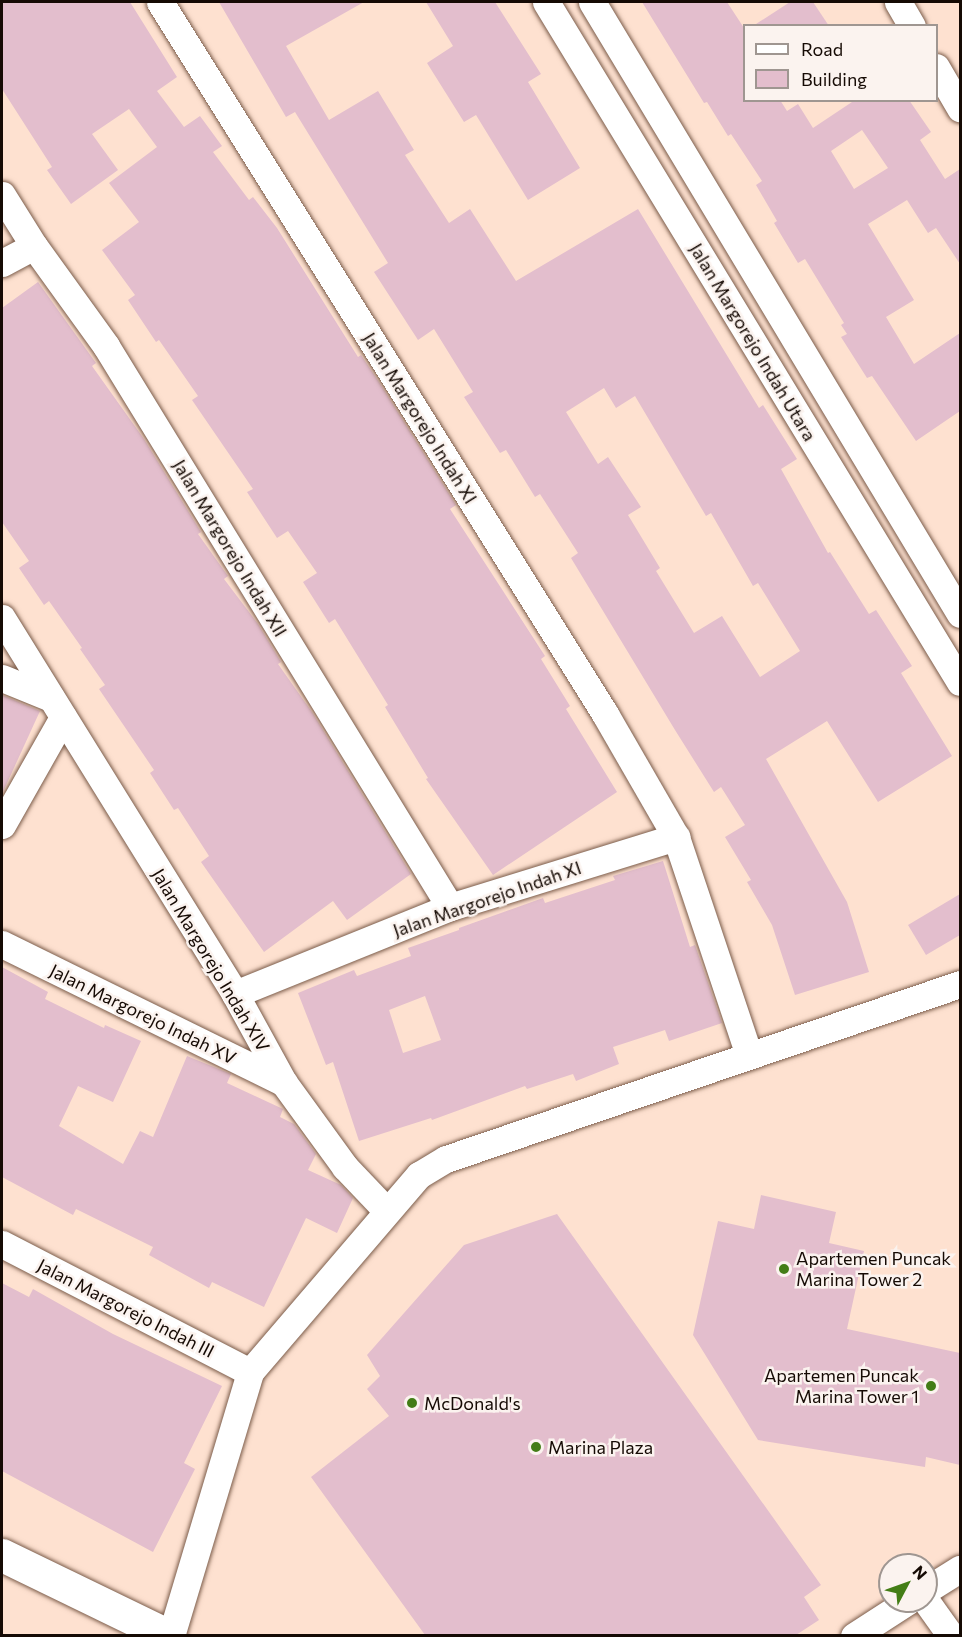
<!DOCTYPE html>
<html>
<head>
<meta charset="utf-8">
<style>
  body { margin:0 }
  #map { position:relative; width:962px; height:1637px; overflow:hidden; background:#fee1d0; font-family:Commissioner,sans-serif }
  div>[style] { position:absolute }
  .building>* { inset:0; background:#e3becd }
  .roads { filter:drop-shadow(0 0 2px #7b5c4a) drop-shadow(0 0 2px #7b5c4a) }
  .minor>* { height:27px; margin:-13.5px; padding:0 13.5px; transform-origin:13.5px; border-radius:13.5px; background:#fff }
  .primary>* { height:33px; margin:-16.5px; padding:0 16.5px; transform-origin:16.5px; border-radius:16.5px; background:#fff }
  .dots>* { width:16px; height:16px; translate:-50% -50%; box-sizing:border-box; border:3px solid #fbf3ef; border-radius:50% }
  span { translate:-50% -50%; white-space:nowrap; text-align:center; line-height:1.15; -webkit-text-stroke:5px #fbf3ef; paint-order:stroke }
  .street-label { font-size:18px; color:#150a04 }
  .poi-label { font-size:18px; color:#150a04 }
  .left { translate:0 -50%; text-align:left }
  .right { translate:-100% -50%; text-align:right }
  .frame { position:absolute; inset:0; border:3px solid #150a04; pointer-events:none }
  .legend { position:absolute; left:743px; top:24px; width:195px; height:78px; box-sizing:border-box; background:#fbf3ef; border:2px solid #9f9691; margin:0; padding:8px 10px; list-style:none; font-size:18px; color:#150a04 }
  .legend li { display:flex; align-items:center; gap:12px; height:30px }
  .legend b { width:30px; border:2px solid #9f9691 }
  .north { position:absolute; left:878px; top:1553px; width:60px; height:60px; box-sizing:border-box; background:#fbf3ef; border:2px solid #9f9691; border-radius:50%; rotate:49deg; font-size:16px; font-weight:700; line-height:24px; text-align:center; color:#150a04 }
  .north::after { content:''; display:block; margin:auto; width:21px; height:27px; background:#437d16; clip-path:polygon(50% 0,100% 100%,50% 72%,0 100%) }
</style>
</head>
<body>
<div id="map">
  <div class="building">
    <div style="clip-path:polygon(2px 2px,130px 2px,177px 77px,157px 91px,184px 127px,200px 116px,222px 146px,213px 152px,249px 200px,253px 197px,277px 228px,358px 357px,361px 355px,379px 382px,456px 505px,450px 509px,545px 656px,541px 659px,570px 706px,566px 709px,617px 792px,493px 875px,426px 779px,428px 778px,385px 707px,388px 705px,335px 619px,329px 623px,303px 582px,317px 573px,288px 531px,277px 538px,247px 492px,253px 489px,192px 400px,198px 396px,159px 340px,156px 342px,128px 300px,135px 295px,102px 250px,139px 222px,109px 183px,157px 147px,129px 109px,92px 134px,118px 170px,71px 204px,47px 170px,52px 167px,2px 89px)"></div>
    <div style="clip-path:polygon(evenodd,219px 2px,364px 2px,286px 46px,329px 120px,378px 91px,414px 150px,405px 155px,449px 223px,470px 209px,516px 281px,638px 209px,759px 408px,763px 405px,797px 459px,781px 469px,828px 553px,830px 552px,869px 614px,876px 610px,912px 666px,901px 673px,952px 756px,878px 802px,827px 721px,766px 759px,847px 902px,869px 972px,795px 995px,772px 925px,747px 882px,751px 880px,725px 837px,745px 825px,721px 787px,714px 792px,675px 730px,571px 558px,578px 553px,540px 494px,535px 497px,506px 450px,500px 453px,464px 397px,473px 392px,434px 329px,418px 340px,374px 272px,388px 263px,295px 112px,286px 117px,219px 2px,604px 388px,616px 408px,635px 396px,706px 516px,711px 513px,753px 586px,758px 583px,800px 651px,760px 677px,722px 616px,694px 633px,656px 571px,660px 568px,628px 515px,641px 507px,608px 457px,598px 464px,566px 412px,604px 388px)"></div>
    <div style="clip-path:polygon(426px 2px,495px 2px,541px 74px,528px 82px,580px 168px,528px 200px,476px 115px,464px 122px,427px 63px,453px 46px)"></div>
    <div style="clip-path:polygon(evenodd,642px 2px,727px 2px,744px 28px,744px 100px,780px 100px,787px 111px,798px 104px,813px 128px,855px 100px,909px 100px,931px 132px,920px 140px,945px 179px,960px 169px,960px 264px,936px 228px,928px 233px,907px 200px,868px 224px,914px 300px,886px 317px,914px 364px,960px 333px,960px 411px,916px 441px,872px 376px,867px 378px,841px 337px,847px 334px,841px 325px,844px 323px,805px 259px,798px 263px,774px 223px,777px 221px,756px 185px,762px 181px,731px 134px,728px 136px,707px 102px,704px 103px,642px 2px,862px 130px,888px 168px,854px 189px,831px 151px,862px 130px)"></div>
    <div style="clip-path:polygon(790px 2px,813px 2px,829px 26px,753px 26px)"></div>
    <div style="clip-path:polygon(38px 282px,96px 363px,92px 366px,144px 439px,201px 532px,198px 534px,228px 576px,224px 579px,258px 624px,281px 662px,278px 664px,312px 712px,411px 874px,347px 920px,333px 901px,264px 952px,201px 862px,209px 856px,178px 808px,174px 810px,150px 773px,154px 770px,99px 689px,105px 685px,80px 649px,82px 648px,49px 601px,44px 605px,19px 568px,29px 561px,2px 522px,2px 308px)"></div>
    <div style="clip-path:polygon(2px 695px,40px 711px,2px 794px)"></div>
    <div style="clip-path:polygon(evenodd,663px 861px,690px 947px,695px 945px,722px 1023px,669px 1041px,665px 1030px,613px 1047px,619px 1064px,576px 1081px,573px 1074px,527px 1089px,525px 1086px,432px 1120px,431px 1118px,359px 1141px,333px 1062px,326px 1065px,298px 993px,354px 970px,357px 976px,411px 956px,408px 948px,459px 930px,459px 928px,543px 898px,545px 903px,615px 880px,613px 876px,663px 861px,425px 996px,441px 1040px,403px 1053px,389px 1010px,425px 996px)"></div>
    <div style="clip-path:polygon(960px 894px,960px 935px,926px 955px,908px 925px)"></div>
    <div style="clip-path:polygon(2px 967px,48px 992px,45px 999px,104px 1028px,105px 1025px,141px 1041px,113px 1102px,78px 1086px,59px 1126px,123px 1164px,140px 1131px,153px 1137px,187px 1056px,231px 1074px,227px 1083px,283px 1109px,280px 1117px,294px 1124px,316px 1154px,308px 1170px,341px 1185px,353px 1198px,337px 1233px,306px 1218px,264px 1307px,212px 1282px,209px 1288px,149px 1255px,153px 1247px,76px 1209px,73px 1215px,2px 1177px)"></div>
    <div style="clip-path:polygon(761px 1195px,836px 1212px,829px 1243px,864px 1251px,847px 1329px,960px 1353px,960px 1465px,926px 1457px,925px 1467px,758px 1440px,693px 1335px,718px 1221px,754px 1229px)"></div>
    <div style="clip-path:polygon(557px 1214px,821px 1585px,804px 1597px,819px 1620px,796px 1635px,425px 1635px,311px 1477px,389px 1416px,367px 1389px,380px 1376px,367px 1355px,464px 1245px)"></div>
    <div style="clip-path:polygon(2px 1283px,29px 1297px,33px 1289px,113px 1334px,222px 1386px,184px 1463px,195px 1469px,153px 1552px,2px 1471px)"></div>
  </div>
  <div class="roads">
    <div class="minor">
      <div style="left:160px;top:2px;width:840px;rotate:57.99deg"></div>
      <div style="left:605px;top:714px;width:142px;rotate:60deg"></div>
      <div style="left:676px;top:837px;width:230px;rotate:71.5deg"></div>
      <div style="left:546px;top:2px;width:796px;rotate:58.67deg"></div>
      <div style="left:592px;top:2px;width:714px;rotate:58.98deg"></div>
      <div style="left:898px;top:2px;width:28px;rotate:60deg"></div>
      <div style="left:936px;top:67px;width:48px;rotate:59.7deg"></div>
      <div style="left:2px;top:195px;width:60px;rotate:57.9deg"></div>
      <div style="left:34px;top:246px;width:123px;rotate:54.2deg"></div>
      <div style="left:106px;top:346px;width:658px;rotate:58.48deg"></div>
      <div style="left:2px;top:263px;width:36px;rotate:-28deg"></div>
      <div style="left:2px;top:618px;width:442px;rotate:58.2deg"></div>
      <div style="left:235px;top:994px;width:102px;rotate:61.2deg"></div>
      <div style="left:284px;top:1083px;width:104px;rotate:54deg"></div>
      <div style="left:345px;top:1167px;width:59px;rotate:46.4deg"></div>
      <div style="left:2px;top:678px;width:53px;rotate:22.2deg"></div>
      <div style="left:2px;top:825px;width:124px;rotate:-60.5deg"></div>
      <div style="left:2px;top:944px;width:314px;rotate:26.2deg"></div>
      <div style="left:235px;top:994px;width:232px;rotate:-22deg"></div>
      <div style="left:450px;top:907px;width:237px;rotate:-17.2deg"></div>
      <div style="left:2px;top:1244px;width:279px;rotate:27.3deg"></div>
      <div style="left:926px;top:1590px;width:40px;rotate:-32deg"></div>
      <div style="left:926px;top:1601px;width:43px;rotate:54.5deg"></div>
      <div style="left:171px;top:1636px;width:276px;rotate:-73.3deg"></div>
      <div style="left:250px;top:1372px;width:260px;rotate:-49.4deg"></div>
      <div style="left:419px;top:1175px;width:31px;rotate:-31deg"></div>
      <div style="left:446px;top:1159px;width:543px;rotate:-18.8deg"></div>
      <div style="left:854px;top:1636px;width:64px;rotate:-32.9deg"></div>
    </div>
    <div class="primary">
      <div style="left:2px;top:1555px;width:186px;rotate:25.9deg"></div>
    </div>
  </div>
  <div class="dots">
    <div style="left:784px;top:1269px;background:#437d16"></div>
    <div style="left:931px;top:1386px;background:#437d16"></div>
    <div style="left:412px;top:1403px;background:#437d16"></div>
    <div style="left:536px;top:1447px;background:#437d16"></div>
  </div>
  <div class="street-label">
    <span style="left:753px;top:342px;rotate:59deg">Jalan Margorejo Indah Utara</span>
    <span style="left:420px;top:418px;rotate:58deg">Jalan Margorejo Indah XI</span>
    <span style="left:230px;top:548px;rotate:59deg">Jalan Margorejo Indah XII</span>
    <span style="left:487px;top:899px;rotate:-19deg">Jalan Margorejo Indah XI</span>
    <span style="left:211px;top:960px;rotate:59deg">Jalan Margorejo Indah XIV</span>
    <span style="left:143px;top:1014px;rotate:26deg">Jalan Margorejo Indah XV</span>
    <span style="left:126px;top:1308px;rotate:27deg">Jalan Margorejo Indah III</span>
  </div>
  <div class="poi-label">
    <span class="left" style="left:796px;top:1269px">Apartemen Puncak<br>Marina Tower 2</span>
    <span class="right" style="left:919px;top:1386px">Apartemen Puncak<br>Marina Tower 1</span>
    <span class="left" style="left:424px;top:1403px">McDonald's</span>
    <span class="left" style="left:548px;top:1447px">Marina Plaza</span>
  </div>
  <div class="frame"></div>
  <ul class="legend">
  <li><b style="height:8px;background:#fff"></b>Road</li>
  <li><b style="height:16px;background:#e3becd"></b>Building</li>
  </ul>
  <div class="north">N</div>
</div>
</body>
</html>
